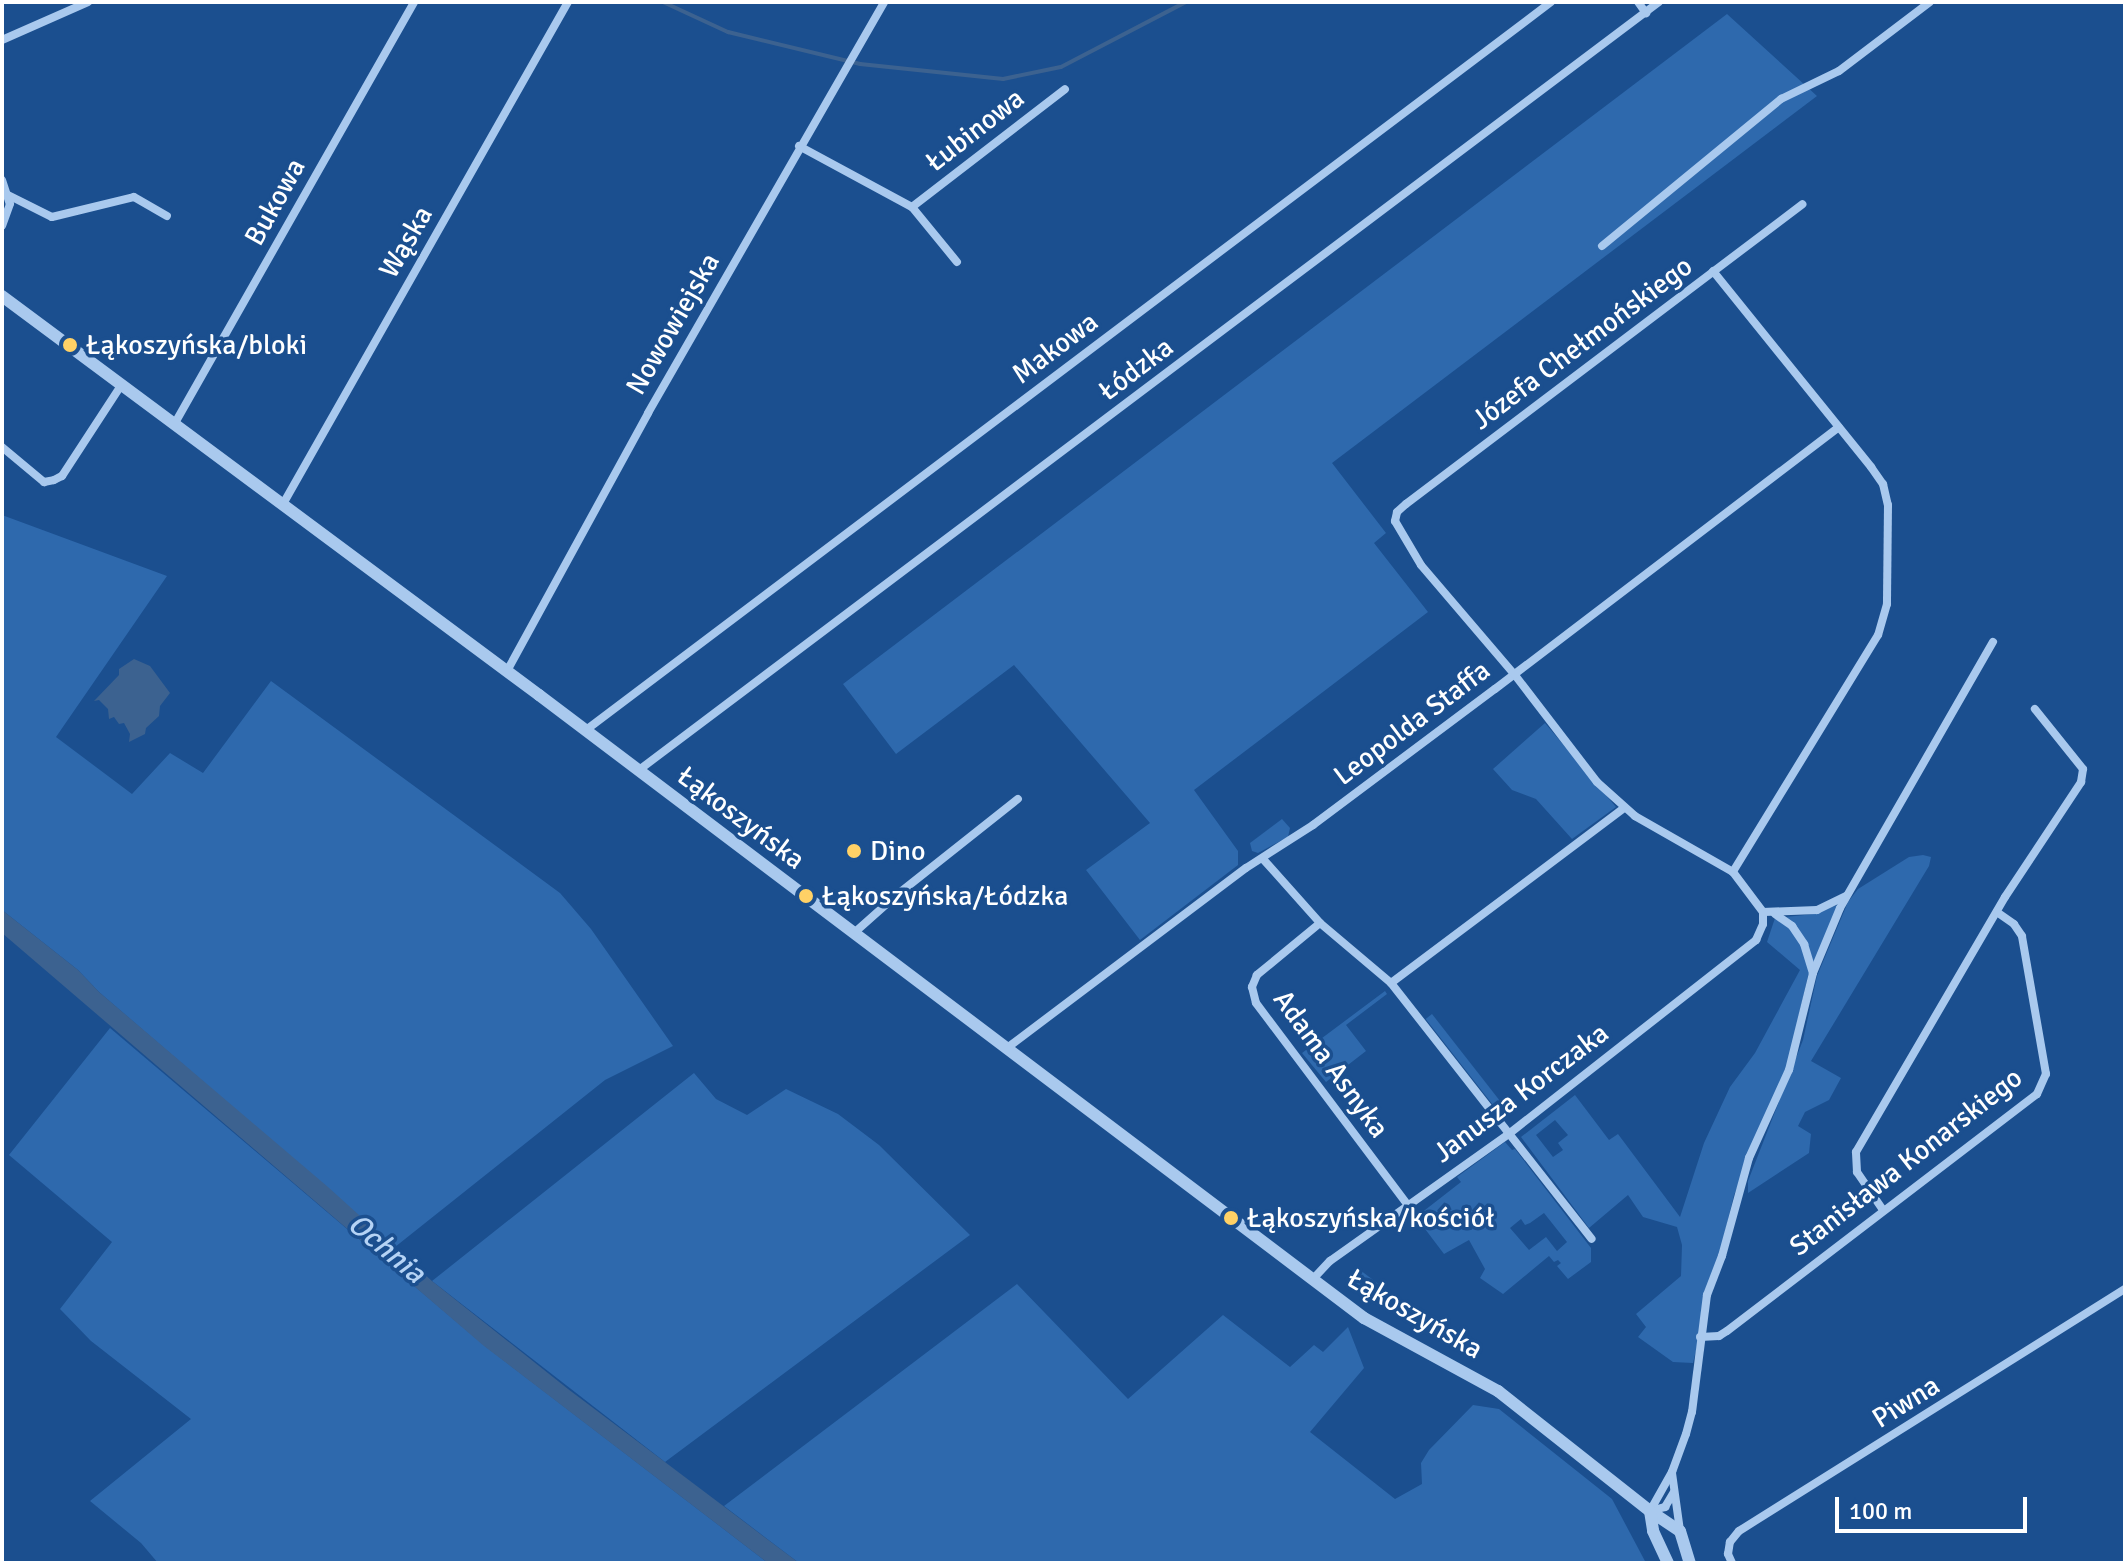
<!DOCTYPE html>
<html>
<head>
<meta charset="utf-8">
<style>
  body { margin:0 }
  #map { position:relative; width:2127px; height:1565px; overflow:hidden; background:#1b4f8f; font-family:Signika,sans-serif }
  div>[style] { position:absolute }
  .green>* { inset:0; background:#2e69ad; transform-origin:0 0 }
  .water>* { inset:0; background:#3c6290 }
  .stream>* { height:4px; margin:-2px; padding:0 2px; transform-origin:2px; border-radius:2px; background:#3c6290 }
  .minor>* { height:8px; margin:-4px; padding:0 4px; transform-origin:4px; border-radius:4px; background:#a9c9ee }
  .tertiary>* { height:12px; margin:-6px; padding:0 6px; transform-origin:6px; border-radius:6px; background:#a9c9ee }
  .dots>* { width:22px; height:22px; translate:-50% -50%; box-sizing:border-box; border:4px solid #1b4f8f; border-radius:50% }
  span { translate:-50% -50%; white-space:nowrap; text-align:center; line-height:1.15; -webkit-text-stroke:7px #1b4f8f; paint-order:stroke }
  .street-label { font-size:28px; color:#fff }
  .poi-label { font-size:28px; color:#fff }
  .left { translate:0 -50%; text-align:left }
  .water-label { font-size:30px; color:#b5d3f5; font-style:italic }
  .frame { position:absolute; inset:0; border:4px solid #fff; pointer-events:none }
  .scale { position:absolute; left:1835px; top:1497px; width:192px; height:36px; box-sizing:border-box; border:4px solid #fff; border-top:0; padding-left:10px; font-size:24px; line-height:28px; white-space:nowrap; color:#fff; -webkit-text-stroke:6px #1b4f8f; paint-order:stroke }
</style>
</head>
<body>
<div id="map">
  <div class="green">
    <div style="clip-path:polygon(1727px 14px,1817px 96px,1332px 463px,1386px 533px,1374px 543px,1428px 612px,1194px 790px,1238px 851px,1238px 865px,1140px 940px,1086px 870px,1150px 823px,1014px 665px,896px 754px,843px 684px)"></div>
    <div style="clip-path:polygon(2px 515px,167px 576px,56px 737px,132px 794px,170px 753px,203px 773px,271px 681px,560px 893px,591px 929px,673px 1046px,605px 1080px,395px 1247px,99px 992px,78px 970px,2px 910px)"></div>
    <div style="clip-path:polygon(1545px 723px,1616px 807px,1572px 839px,1536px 799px,1512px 790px,1493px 769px)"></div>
    <div style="clip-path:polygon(1282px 819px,1290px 828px,1288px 837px,1258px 853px,1252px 851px,1250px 843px)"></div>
    <div style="clip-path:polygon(1923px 855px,1931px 857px,1929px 866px,1811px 1061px,1841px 1078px,1829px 1100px,1805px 1112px,1798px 1126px,1811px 1134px,1809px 1153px,1748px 1193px,1748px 1181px,1803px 1040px,1817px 976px,1848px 902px,1858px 889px,1909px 857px)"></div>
    <div style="clip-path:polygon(evenodd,1840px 904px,1808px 976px,1788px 1062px,1734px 1195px,1693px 1363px,1673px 1362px,1638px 1337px,1646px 1327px,1636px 1314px,1681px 1276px,1682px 1245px,1677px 1227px,1643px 1217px,1628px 1195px,1589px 1228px,1521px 1137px,1575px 1095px,1609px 1140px,1618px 1134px,1680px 1217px,1704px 1143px,1730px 1087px,1755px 1053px,1800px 970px,1767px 942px,1775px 918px,1814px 914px,1840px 904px,1555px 1120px,1568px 1135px,1558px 1143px,1563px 1150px,1553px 1157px,1536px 1135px,1555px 1120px)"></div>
    <div style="clip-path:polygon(1385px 991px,1387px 994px,1346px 1025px,1366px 1051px,1326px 1082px,1302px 1053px)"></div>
    <div style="left:1432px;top:1014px;width:121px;height:8px;rotate:52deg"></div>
    <div style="clip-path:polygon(110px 1028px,485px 1346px,768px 1563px,158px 1563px,141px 1543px,90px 1501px,191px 1419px,91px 1341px,60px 1309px,112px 1242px,9px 1155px)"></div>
    <div style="clip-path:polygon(694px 1073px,716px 1099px,747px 1115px,786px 1089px,838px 1114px,879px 1145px,970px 1235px,665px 1462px,432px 1281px)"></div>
    <div style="clip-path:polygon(evenodd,1505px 1142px,1512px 1150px,1515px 1149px,1591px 1248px,1591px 1262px,1568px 1279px,1557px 1266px,1561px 1263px,1558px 1260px,1554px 1262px,1549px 1256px,1503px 1294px,1480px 1278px,1485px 1269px,1469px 1240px,1444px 1254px,1416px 1217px,1461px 1182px,1457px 1177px,1505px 1142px,1544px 1213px,1567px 1242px,1557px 1251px,1546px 1237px,1529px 1250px,1510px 1228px,1521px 1219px,1525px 1225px,1530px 1223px,1544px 1213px)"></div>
    <div style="left:1360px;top:1270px;width:26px;height:19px;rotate:37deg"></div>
    <div style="clip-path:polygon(1017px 1284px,1128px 1399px,1223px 1315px,1290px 1367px,1314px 1345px,1323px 1352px,1348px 1327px,1364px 1368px,1310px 1432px,1395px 1499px,1422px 1484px,1421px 1463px,1429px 1450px,1473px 1405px,1499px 1409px,1612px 1499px,1646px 1563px,799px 1563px,724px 1506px)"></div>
  </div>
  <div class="water">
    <div style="clip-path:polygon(134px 659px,150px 666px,170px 693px,160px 706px,159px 716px,146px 728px,145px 734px,129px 742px,130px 734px,124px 723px,119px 724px,114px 717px,109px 719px,108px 709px,99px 700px,94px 701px,119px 675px,119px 669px)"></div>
    <div style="clip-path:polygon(2px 910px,78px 970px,99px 992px,328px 1187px,432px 1281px,568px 1389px,799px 1563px,768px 1563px,484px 1346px,2px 933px)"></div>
  </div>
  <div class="stream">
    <div style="left:663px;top:2px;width:72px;rotate:24.8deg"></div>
    <div style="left:728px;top:32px;width:136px;rotate:13.6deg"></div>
    <div style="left:860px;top:64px;width:144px;rotate:6deg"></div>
    <div style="left:1003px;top:79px;width:59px;rotate:-11.7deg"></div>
    <div style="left:1061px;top:67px;width:141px;rotate:-27.5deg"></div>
  </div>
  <div class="minor">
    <div style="left:1638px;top:2px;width:14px;rotate:54deg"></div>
    <div style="left:2px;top:40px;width:94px;rotate:-23.8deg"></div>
    <div style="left:799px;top:146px;width:128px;rotate:28.4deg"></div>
    <div style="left:912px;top:207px;width:71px;rotate:50.7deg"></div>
    <div style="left:2px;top:180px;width:25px;rotate:72deg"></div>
    <div style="left:10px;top:204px;width:23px;rotate:110deg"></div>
    <div style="left:6px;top:194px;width:51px;rotate:26.6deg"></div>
    <div style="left:52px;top:217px;width:84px;rotate:-13.7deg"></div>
    <div style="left:134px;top:197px;width:38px;rotate:30deg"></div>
    <div style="left:912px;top:207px;width:193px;rotate:-37.6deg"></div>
    <div style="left:1602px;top:246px;width:232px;rotate:-39.4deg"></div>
    <div style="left:1781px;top:99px;width:64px;rotate:-25.8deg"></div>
    <div style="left:1839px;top:71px;width:114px;rotate:-37.2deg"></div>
    <div style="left:1713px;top:271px;width:252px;rotate:51.1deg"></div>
    <div style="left:1871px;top:467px;width:21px;rotate:55deg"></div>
    <div style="left:1883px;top:484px;width:22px;rotate:77deg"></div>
    <div style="left:1888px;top:505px;width:99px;rotate:90.6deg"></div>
    <div style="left:1887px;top:604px;width:32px;rotate:106deg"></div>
    <div style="left:1878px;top:635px;width:278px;rotate:121.5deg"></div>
    <div style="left:175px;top:423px;width:484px;rotate:-60.4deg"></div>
    <div style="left:2px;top:447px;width:55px;rotate:39.8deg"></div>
    <div style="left:44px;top:482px;width:10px;rotate:-11deg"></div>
    <div style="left:54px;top:480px;width:9px;rotate:-27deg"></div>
    <div style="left:62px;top:476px;width:110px;rotate:-56.9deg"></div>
    <div style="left:283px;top:504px;width:577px;rotate:-60.42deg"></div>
    <div style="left:507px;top:671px;width:294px;rotate:-61.3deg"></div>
    <div style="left:648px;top:413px;width:474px;rotate:-60.1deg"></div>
    <div style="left:586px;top:730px;width:1209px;rotate:-37.03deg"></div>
    <div style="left:639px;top:770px;width:1277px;rotate:-36.98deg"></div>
    <div style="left:1263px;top:859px;width:86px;rotate:48.3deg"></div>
    <div style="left:1320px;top:923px;width:93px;rotate:40.2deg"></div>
    <div style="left:1391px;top:983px;width:325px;rotate:51.9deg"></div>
    <div style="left:1763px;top:912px;width:54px;rotate:-2.1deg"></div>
    <div style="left:1817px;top:910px;width:32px;rotate:-26deg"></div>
    <div style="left:1775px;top:914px;width:21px;rotate:35deg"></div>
    <div style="left:1792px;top:926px;width:22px;rotate:56deg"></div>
    <div style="left:1804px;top:944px;width:30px;rotate:73deg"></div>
    <div style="left:1320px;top:923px;width:82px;rotate:140.5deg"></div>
    <div style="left:1257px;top:975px;width:13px;rotate:113deg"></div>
    <div style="left:1252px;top:987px;width:16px;rotate:76deg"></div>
    <div style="left:1256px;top:1003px;width:251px;rotate:53.1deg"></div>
    <div style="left:854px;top:933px;width:59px;rotate:-41.6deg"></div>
    <div style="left:898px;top:894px;width:153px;rotate:-38.4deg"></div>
    <div style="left:1391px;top:983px;width:291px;rotate:-36.9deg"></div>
    <div style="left:1007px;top:1048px;width:299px;rotate:-37deg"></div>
    <div style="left:1246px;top:868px;width:80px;rotate:-32.7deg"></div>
    <div style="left:1313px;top:825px;width:227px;rotate:-36.8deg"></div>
    <div style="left:1495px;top:689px;width:432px;rotate:-37.3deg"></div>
    <div style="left:1883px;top:1210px;width:46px;rotate:-124.4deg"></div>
    <div style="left:1857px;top:1172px;width:20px;rotate:-93deg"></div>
    <div style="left:1856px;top:1152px;width:295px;rotate:-59.7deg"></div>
    <div style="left:2005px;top:897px;width:138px;rotate:-56.5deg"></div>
    <div style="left:2081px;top:782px;width:13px;rotate:-81deg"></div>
    <div style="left:2083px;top:769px;width:77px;rotate:-128.7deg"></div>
    <div style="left:1313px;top:1279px;width:25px;rotate:-47deg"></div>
    <div style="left:1330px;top:1261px;width:221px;rotate:-35.4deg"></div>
    <div style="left:1510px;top:1133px;width:313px;rotate:-38.1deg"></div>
    <div style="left:1756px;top:940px;width:17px;rotate:-66deg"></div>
    <div style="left:1763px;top:924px;width:12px;rotate:-90deg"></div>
    <div style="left:1763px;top:912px;width:50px;rotate:-126.9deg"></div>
    <div style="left:1733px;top:872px;width:113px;rotate:-150.3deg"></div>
    <div style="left:1635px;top:816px;width:51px;rotate:-138.2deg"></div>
    <div style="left:1597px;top:782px;width:136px;rotate:-127.5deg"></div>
    <div style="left:1514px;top:674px;width:143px;rotate:-130.5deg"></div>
    <div style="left:1421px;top:565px;width:51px;rotate:-120.6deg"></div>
    <div style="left:1395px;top:521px;width:9px;rotate:-77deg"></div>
    <div style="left:1397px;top:512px;width:12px;rotate:-42deg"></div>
    <div style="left:1406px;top:504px;width:497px;rotate:-37.1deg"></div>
    <div style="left:1700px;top:1337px;width:19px;rotate:-3deg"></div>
    <div style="left:1719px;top:1336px;width:9px;rotate:-32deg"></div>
    <div style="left:1727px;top:1331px;width:390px;rotate:-37.4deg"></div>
    <div style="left:2037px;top:1094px;width:22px;rotate:-66deg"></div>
    <div style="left:2046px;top:1074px;width:140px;rotate:-99.9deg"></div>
    <div style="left:2022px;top:936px;width:14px;rotate:-124deg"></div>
    <div style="left:2014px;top:924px;width:21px;rotate:-145deg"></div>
    <div style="left:1672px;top:1473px;width:59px;rotate:82.1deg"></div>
    <div style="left:1650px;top:1511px;width:45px;rotate:-60.6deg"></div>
    <div style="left:1672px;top:1472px;width:40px;rotate:-69.8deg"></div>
    <div style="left:1686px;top:1434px;width:23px;rotate:-75deg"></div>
    <div style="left:1692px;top:1412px;width:118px;rotate:-82.7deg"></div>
    <div style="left:1707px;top:1295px;width:42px;rotate:-69deg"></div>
    <div style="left:1722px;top:1256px;width:102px;rotate:-74.6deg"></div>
    <div style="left:1749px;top:1158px;width:97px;rotate:-65.6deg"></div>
    <div style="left:1789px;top:1070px;width:100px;rotate:-76.1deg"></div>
    <div style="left:1813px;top:973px;width:70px;rotate:-67.4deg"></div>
    <div style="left:1840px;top:908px;width:307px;rotate:-60.1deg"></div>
    <div style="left:1650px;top:1511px;width:16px;rotate:-15deg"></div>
    <div style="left:1665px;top:1507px;width:17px;rotate:-59deg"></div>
    <div style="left:1732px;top:1563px;width:10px;rotate:-114deg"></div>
    <div style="left:1728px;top:1554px;width:12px;rotate:-81deg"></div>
    <div style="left:1730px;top:1542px;width:14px;rotate:-51deg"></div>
    <div style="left:1739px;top:1531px;width:456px;rotate:-32.1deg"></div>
  </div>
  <div class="tertiary">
    <div style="left:2px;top:296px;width:669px;rotate:36.61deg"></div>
    <div style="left:539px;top:695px;width:1034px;rotate:37.06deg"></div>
    <div style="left:1364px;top:1318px;width:153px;rotate:28.6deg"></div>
    <div style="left:1498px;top:1391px;width:194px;rotate:38.3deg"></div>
    <div style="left:1650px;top:1511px;width:36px;rotate:34deg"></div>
    <div style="left:1680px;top:1531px;width:34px;rotate:73deg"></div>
    <div style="left:1650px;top:1511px;width:20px;rotate:81deg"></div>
    <div style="left:1653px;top:1531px;width:35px;rotate:65deg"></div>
  </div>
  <div class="dots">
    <div style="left:70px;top:345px;background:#ffd166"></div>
    <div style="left:854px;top:851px;background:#ffd166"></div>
    <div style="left:806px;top:896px;background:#ffd166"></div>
    <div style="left:1231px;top:1218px;background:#ffd166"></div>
  </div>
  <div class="street-label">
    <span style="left:975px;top:130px;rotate:-38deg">Łubinowa</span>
    <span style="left:275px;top:202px;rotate:-61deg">Bukowa</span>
    <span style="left:406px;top:242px;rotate:-60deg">Wąska</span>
    <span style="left:673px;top:324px;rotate:-60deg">Nowowiejska</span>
    <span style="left:1582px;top:343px;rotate:-37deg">Józefa Chełmońskiego</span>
    <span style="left:1055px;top:348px;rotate:-37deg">Makowa</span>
    <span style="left:1136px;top:369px;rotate:-37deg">Łódzka</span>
    <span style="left:1412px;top:723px;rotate:-37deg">Leopolda Staffa</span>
    <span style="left:741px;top:818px;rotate:37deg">Łąkoszyńska</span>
    <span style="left:1331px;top:1064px;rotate:54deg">Adama Asnyka</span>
    <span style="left:1521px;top:1093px;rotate:-37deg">Janusza Korczaka</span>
    <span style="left:1906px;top:1162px;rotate:-38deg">Stanisława Konarskiego</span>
    <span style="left:1415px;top:1314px;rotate:30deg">Łąkoszyńska</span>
    <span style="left:1906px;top:1402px;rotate:-32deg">Piwna</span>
  </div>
  <div class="poi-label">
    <span class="left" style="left:86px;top:345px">Łąkoszyńska/bloki</span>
    <span class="left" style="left:870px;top:851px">Dino</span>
    <span class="left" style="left:822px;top:896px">Łąkoszyńska/Łódzka</span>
    <span class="left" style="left:1247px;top:1218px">Łąkoszyńska/kościół</span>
  </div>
  <div class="water-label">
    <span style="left:386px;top:1249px;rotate:40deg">Ochnia</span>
  </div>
  <div class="frame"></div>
  <div class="scale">100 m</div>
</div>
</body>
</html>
